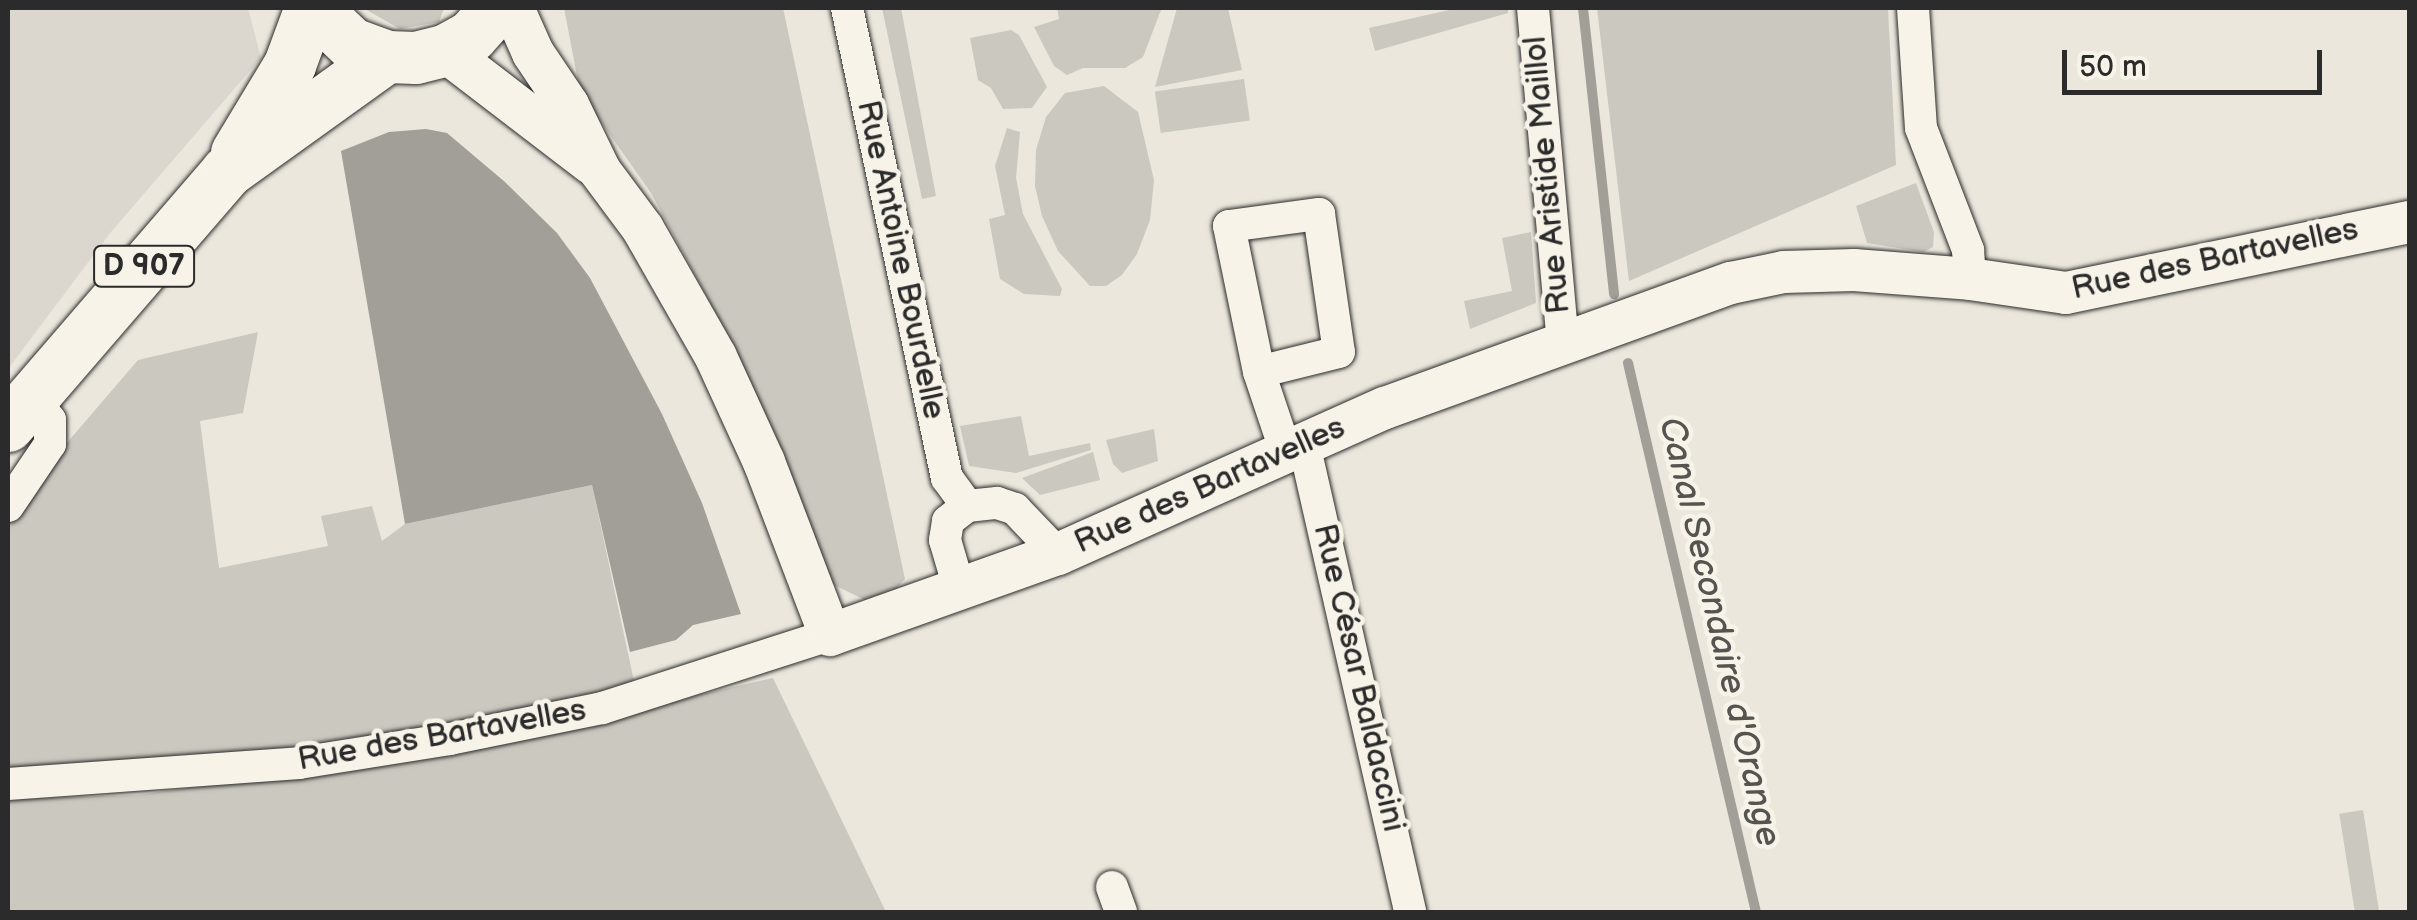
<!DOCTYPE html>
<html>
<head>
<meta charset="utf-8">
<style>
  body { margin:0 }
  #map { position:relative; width:2417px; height:920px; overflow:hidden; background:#ebe7dd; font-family:"Balsamiq Sans",sans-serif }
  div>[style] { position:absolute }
  .built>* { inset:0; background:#dbd7ce }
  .green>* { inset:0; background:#cbc8bf; transform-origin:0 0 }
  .water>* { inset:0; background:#a29f98 }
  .stream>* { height:10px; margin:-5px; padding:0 5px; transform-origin:5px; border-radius:5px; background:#a29f98 }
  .roads { filter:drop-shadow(0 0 2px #2b2b2b) drop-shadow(0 0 2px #2b2b2b) }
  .minor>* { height:32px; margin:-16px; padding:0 16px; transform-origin:16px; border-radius:16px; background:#f7f3e8 }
  .tertiary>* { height:42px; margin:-21px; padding:0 21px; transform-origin:21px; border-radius:21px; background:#f7f3e8 }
  .primary>* { height:52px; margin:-26px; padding:0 26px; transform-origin:26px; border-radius:26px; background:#f7f3e8 }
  span { translate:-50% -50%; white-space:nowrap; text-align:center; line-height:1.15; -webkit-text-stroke:9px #f7f3e8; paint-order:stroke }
  .shield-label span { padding:2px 8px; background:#f7f3e8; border:2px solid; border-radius:8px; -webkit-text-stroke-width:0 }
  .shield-label { font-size:30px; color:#2b2b2b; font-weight:700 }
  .street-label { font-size:32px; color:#2b2b2b }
  .water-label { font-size:35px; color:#555451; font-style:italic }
  .frame { position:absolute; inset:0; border:10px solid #2b2b2b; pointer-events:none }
  .scale { position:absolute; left:2062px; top:50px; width:260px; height:45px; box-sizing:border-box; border:5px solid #2b2b2b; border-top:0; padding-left:12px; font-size:30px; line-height:35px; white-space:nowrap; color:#2b2b2b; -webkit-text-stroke:8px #f7f3e8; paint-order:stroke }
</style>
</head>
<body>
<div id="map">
  <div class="built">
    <div style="clip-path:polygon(8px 8px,248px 8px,261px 58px,111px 232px,8px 369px)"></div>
  </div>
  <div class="green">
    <div style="clip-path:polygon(363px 8px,444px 8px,439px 22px,400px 29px)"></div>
    <div style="clip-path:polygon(564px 8px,783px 8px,905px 579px,897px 588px,865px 600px,832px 584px,737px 353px,651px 193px,580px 92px)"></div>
    <div style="clip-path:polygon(882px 8px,901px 8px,936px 196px,922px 199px)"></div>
    <div style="clip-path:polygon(1057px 8px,1160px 8px,1161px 10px,1143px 57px,1125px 68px,1083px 68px,1067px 75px,1054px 66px,1034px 27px,1059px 19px)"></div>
    <div style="clip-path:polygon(1177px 8px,1228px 8px,1242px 70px,1155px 87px)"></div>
    <div style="clip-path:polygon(1458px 8px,1508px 8px,1508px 13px,1375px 51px,1369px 28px)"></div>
    <div style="clip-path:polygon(1597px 8px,1888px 8px,1896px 165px,1629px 281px)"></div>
    <div style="clip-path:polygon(1011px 30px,1019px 35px,1047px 87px,1032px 108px,1003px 109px,991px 88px,978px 80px,970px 38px)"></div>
    <div style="left:1244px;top:79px;width:42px;height:90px;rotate:82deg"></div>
    <div style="clip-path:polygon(1104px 86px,1138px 112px,1154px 180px,1150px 220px,1137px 254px,1122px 275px,1106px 286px,1090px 286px,1058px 251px,1042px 216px,1035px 186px,1036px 150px,1046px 117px,1065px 93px)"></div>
    <div style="clip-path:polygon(1007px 128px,1020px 132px,1016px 178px,1023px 214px,1062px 289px,1060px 296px,1024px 294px,1000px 279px,989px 219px,1005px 215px,995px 166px)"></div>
    <div style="clip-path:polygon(1916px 183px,1934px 232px,1933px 247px,1923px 252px,1867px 243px,1856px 206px)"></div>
    <div style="clip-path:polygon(1531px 232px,1536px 303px,1470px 329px,1464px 301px,1512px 291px,1502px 238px)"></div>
    <div style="clip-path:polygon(258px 332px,243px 413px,200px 421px,219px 568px,328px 546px,321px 516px,372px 506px,382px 541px,405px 524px,592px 485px,635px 686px,447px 732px,293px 750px,8px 769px,8px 520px,35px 480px,138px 360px)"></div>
    <div style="clip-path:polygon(1021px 416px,1029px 456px,1090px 443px,1091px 450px,1016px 473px,969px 466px,960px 426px)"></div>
    <div style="clip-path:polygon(1154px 429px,1158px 461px,1122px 473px,1113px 464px,1106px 440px)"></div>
    <div style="clip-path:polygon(1093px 452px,1100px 480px,1040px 495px,1022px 478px)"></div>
    <div style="clip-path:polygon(773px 678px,886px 912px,8px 912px,8px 799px,137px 795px,333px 768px,480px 744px)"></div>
    <div style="left:2363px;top:810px;width:102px;height:24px;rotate:81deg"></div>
  </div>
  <div class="water">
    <div style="clip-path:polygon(426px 129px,447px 133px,505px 182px,557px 233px,590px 278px,662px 414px,702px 503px,741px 614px,693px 625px,676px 640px,630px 652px,592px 485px,405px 524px,341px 151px,389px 132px)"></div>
  </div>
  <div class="stream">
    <div style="left:1583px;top:8px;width:288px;rotate:83.8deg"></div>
    <div style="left:1628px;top:363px;width:564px;rotate:76.88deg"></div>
  </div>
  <div class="roads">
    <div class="minor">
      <div style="left:847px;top:8px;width:481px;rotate:78deg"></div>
      <div style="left:947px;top:478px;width:34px;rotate:54deg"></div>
      <div style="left:1533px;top:8px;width:335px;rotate:84.9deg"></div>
      <div style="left:1913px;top:8px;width:120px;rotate:86.2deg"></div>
      <div style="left:1921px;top:128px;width:131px;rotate:68.9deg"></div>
      <div style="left:1968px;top:250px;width:29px;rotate:86deg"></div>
      <div style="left:1259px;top:372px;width:149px;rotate:-101.6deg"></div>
      <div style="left:1229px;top:226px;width:91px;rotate:-7.6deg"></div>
      <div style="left:1319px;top:214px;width:139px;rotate:81.8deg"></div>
      <div style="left:1339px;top:352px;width:82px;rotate:166deg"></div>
      <div style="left:1259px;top:372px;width:84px;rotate:71.4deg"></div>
      <div style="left:1304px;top:444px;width:480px;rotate:77.2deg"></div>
      <div style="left:8px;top:506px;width:75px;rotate:-55.9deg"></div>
      <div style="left:50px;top:444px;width:24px;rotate:-90deg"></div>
      <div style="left:50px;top:420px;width:29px;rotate:-128deg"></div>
      <div style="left:960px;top:591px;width:53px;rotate:-106.4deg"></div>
      <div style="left:945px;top:540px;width:19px;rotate:-81deg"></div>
      <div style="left:948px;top:521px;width:24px;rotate:-38deg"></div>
      <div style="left:967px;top:506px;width:30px;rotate:-6deg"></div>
      <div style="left:997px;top:503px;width:19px;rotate:18deg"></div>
      <div style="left:1015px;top:509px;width:62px;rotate:46.3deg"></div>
      <div style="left:8px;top:784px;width:292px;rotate:-4.1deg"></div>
      <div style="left:299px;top:763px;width:153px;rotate:-9deg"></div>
      <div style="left:450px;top:739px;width:155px;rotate:-11.5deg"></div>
      <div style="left:602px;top:708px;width:239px;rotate:-17.8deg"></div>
      <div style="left:1112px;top:887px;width:27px;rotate:70deg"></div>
    </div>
    <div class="tertiary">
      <div style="left:513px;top:8px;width:49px;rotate:66deg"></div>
      <div style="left:533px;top:53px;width:63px;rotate:56.1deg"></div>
      <div style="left:568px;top:105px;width:73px;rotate:64.1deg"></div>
      <div style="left:600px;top:171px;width:72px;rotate:53.4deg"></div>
      <div style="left:643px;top:229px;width:147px;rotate:60.3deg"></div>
      <div style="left:716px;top:357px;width:115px;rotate:65.4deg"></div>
      <div style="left:764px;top:462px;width:185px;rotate:69.1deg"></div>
      <div style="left:830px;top:635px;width:242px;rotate:-19.6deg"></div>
      <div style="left:1058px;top:554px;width:358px;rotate:-24.1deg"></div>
      <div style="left:1385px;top:408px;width:368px;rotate:-19.9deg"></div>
      <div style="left:1731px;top:283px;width:54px;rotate:-11.7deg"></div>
      <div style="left:1784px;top:272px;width:70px;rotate:-1.6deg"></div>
      <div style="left:1854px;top:270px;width:116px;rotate:4.4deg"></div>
      <div style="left:1970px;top:279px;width:97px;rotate:8.3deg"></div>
      <div style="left:2066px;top:293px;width:351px;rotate:-11.7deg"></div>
      <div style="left:445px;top:51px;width:185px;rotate:37.5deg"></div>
    </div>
    <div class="primary">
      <div style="left:314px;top:8px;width:52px;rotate:43.5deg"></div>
      <div style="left:352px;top:44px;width:37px;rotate:20deg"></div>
      <div style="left:387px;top:57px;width:29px;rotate:2deg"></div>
      <div style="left:416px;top:58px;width:30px;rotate:-14deg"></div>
      <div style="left:445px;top:51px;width:31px;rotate:-29deg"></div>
      <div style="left:472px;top:36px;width:38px;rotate:-48deg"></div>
      <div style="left:237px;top:153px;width:103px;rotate:-58.9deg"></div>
      <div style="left:290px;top:65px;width:61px;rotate:-69.8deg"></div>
      <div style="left:8px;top:426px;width:335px;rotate:-49.2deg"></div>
      <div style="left:227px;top:172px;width:197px;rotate:-35.7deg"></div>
    </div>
  </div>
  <div class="shield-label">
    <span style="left:144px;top:266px">D 907</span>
  </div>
  <div class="street-label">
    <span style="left:1548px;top:175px;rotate:-95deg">Rue Aristide Maillol</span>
    <span style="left:900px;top:260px;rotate:78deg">Rue Antoine Bourdelle</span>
    <span style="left:2215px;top:260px;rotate:-12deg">Rue des Bartavelles</span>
    <span style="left:1210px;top:486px;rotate:-24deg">Rue des Bartavelles</span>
    <span style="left:1358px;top:678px;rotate:77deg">Rue César Baldaccini</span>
    <span style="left:442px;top:736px;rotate:-10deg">Rue des Bartavelles</span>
  </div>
  <div class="water-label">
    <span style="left:1719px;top:632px;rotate:77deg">Canal Secondaire d'Orange</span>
  </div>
  <div class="frame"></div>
  <div class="scale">50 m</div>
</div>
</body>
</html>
